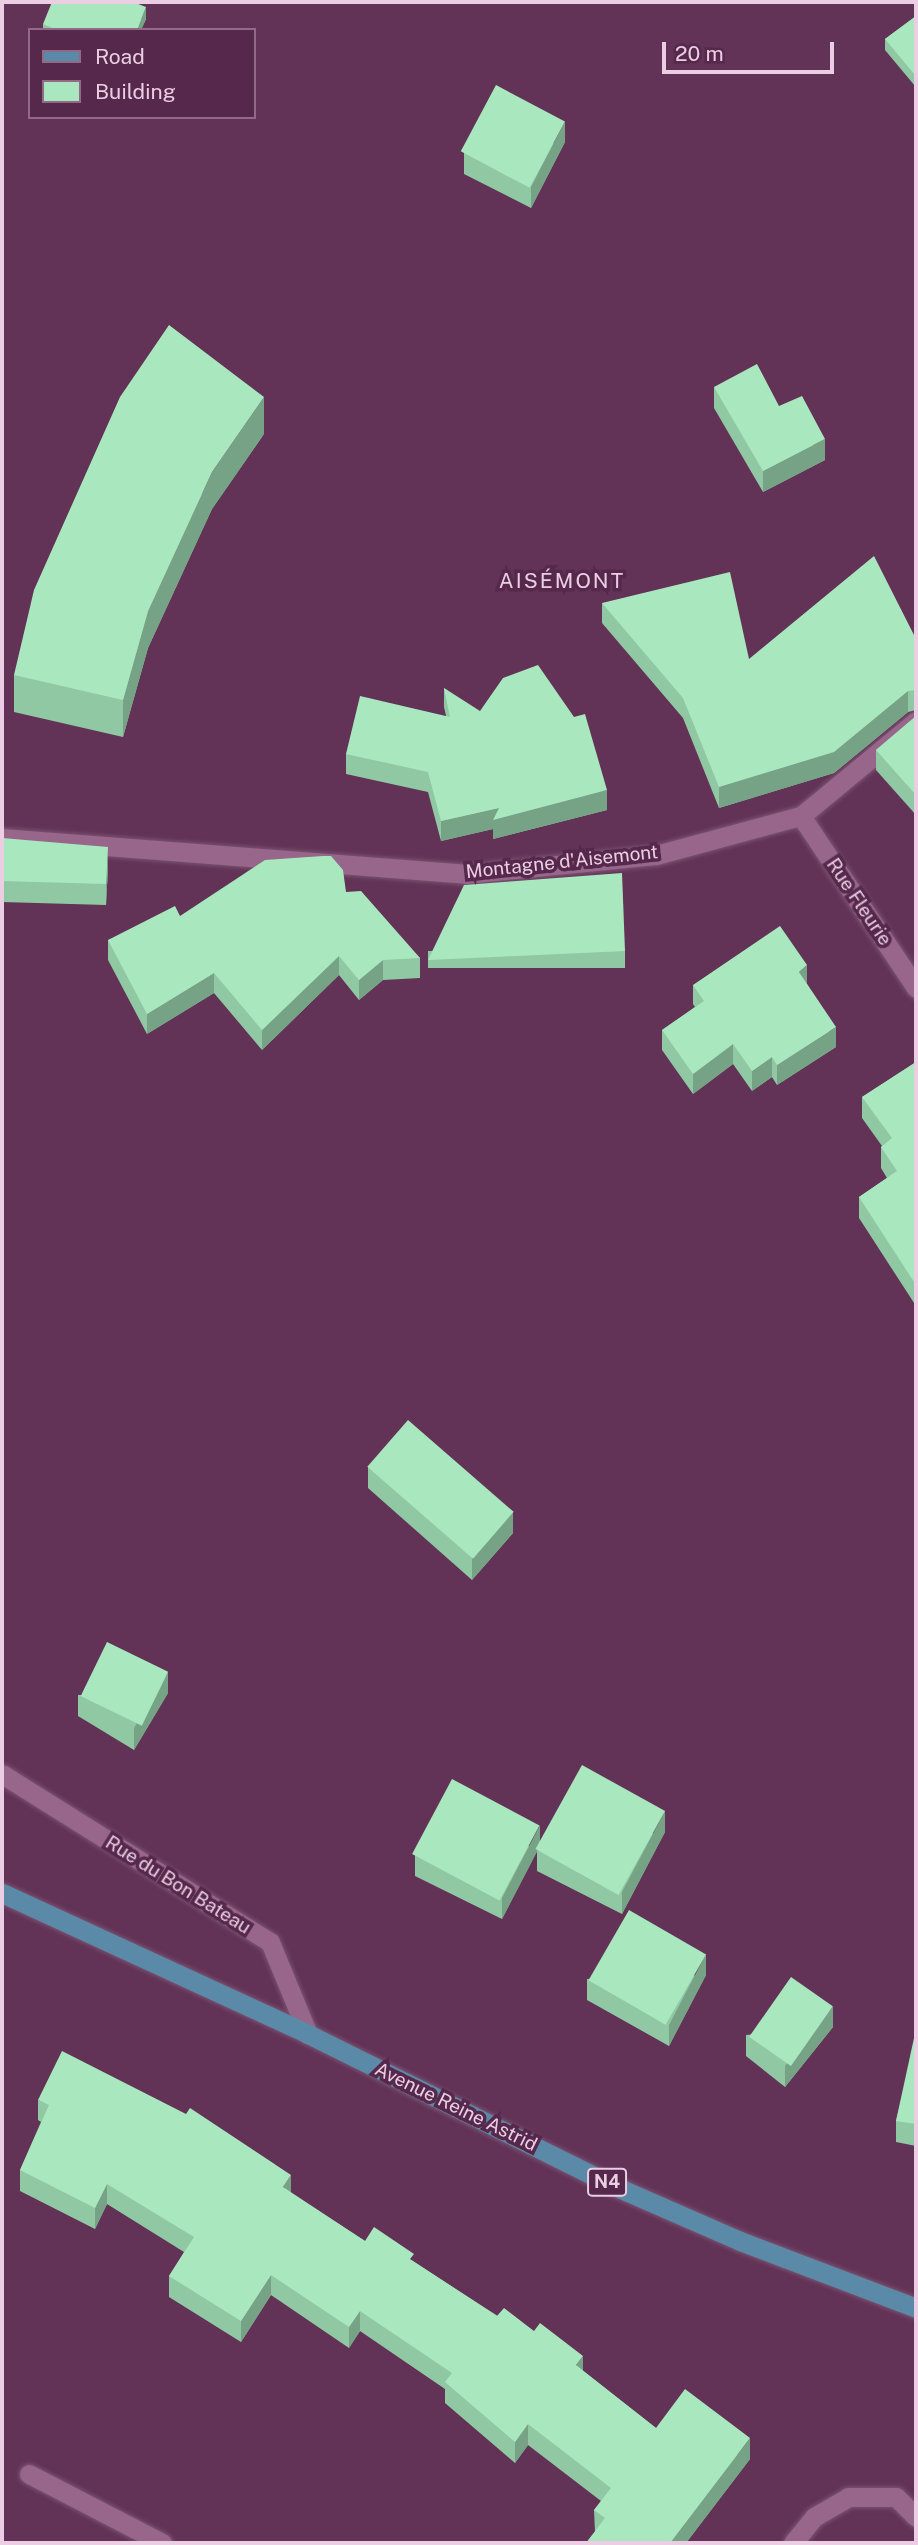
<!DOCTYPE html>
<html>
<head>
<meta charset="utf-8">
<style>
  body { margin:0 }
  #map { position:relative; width:918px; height:2545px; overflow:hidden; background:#623357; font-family:"Public Sans",sans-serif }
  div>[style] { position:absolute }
  .roads { filter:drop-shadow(0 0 2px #7a5371) drop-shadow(0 0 2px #7a5371) }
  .minor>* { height:19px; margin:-9.5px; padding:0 9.5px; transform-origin:9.5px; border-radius:9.5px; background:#98658b }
  .primary>* { height:19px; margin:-9.5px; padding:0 9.5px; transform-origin:9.5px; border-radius:9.5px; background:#5b8aa8 }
  .wall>* { inset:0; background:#91c8a4; transform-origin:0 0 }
  .shaded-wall>* { inset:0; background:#76a286 }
  .building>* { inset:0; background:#a9e8bf; transform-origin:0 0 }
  span { translate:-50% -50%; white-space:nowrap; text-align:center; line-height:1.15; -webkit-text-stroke:7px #56284c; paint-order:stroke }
  .shield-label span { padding:2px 5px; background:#56284c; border:2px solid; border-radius:5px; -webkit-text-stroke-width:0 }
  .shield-label { font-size:18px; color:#ebcee3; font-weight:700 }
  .street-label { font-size:19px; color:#ebcee3 }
  .neighbourhood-label { font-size:21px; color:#ebcee3; letter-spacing:2px }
  .frame { position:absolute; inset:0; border:4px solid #ebcee3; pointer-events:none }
  .legend { position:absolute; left:28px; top:28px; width:228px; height:91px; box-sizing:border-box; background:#56284c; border:2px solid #926a88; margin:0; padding:9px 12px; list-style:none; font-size:21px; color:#ebcee3 }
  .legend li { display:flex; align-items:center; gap:14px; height:35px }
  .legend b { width:35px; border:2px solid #926a88 }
  .scale { position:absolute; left:662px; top:42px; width:172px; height:32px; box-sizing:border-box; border:4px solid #ebcee3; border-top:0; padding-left:9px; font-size:21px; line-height:24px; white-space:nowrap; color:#ebcee3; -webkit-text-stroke:5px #56284c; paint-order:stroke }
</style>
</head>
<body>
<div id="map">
  <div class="roads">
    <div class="minor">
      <div style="left:801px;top:816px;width:207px;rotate:56.2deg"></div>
      <div style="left:2px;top:838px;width:465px;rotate:4.4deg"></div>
      <div style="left:466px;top:874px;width:191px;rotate:-5.7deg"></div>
      <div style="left:656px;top:855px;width:150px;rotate:-15.1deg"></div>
      <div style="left:801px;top:816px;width:149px;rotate:-39.6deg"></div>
      <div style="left:2px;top:1774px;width:316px;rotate:32.1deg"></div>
      <div style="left:270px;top:1942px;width:100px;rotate:67.6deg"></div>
      <div style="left:29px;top:2474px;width:150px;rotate:27.4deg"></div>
      <div style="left:793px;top:2543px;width:33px;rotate:-51deg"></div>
      <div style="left:814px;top:2517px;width:39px;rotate:-30deg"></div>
      <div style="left:848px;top:2497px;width:48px"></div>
      <div style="left:896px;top:2497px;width:28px;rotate:45deg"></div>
    </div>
    <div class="primary">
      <div style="left:2px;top:1893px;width:337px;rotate:24.7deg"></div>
      <div style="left:308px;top:2034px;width:339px;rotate:26.4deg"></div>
      <div style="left:612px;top:2185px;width:140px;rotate:23.6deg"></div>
      <div style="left:740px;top:2241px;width:188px;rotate:20.8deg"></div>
    </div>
  </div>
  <div class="wall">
    <div style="clip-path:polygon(916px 16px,915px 86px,885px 50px,885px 39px)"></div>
    <div style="clip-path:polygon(146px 19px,141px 30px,43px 30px,43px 24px)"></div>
    <div style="clip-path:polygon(565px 142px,531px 208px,464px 174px,464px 153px)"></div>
    <div style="clip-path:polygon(714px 387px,779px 406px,825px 460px,763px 492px,714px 408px)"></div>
    <div style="clip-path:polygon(264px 434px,212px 509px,148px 648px,123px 737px,14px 712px,14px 675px)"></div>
    <div style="clip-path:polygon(602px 603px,749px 659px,916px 639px,916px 710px,908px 712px,834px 773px,719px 808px,683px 718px,602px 623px)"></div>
    <div style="clip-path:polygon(444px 688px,607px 810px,493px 839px,493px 829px,441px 841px,428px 792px,346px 774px,346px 754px,446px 716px,444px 707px)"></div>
    <div style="clip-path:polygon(916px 716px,916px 815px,876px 770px,876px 750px)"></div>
    <div style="clip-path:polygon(2px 838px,108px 868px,106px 905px,2px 902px)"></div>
    <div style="clip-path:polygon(346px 892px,420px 958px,420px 978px,383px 980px,359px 1000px,339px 975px,262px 1050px,214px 993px,147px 1034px,108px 960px,108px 940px)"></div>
    <div style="left:625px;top:951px;width:17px;height:197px;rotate:90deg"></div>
    <div style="clip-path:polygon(807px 984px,836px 1047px,777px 1085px,772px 1077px,752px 1091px,733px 1064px,693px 1094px,662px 1050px,662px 1030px,695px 1007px,693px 1004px,693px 985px)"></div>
    <div style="clip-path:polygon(916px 1062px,916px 1306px,859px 1218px,859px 1197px,887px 1178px,881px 1168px,881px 1147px,882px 1146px,862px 1118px,862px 1097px)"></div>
    <div style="clip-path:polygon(368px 1467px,513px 1533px,472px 1580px,368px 1488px)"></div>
    <div style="clip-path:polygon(168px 1693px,134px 1750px,78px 1716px,78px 1695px)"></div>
    <div style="clip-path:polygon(665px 1832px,622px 1914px,537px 1871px,537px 1851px,502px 1919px,415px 1876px,415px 1855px,540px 1845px)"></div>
    <div style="clip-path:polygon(706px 1975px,669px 2046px,587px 2000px,587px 1979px)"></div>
    <div style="clip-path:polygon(833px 2027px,785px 2087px,746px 2056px,746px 2035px)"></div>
    <div style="clip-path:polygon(916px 2038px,916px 2146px,896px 2142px,896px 2121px)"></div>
    <div style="clip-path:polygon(38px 2100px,291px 2193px,365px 2241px,414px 2262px,583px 2371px,656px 2428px,750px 2459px,686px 2543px,586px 2543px,595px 2532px,594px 2510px,601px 2501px,528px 2445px,515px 2463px,445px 2403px,445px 2389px,360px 2331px,349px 2348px,271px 2295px,241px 2342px,169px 2297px,169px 2276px,184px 2252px,107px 2204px,95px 2229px,20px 2191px,20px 2170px,41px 2122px,38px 2120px)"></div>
  </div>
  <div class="shaded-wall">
    <div style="clip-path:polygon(146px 7px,146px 19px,141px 30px,137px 30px)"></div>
    <div style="clip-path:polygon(565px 121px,565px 142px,531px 208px,531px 187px)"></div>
    <div style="clip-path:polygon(264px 397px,264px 434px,212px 509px,148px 648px,123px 737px,123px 700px,148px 611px,212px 472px)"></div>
    <div style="clip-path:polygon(825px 439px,825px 460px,763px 492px,763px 471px)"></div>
    <div style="clip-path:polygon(908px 691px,908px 712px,834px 773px,719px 808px,719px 787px)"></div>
    <div style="clip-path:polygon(607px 790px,607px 810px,493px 839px,493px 829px,441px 841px,441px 821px,499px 808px)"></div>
    <div style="clip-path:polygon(108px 847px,108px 868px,106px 905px,106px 884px)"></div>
    <div style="clip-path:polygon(339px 956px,339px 975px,262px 1050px,262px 1030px)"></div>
    <div style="clip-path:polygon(383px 960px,383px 980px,359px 1000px,359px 980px)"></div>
    <div style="clip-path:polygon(807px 965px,807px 985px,799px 972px)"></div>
    <div style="clip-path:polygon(214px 973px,214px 993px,147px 1034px,147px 1014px)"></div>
    <div style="clip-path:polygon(836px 1027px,836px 1047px,777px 1085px,777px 1065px)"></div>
    <div style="clip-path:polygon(733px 1044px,733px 1064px,693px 1094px,693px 1074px)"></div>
    <div style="clip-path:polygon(772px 1057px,772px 1077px,752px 1091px,752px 1071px)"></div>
    <div style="clip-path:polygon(513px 1512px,513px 1533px,472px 1580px,472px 1558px)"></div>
    <div style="clip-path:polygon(168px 1672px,168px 1693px,134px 1750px,134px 1728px)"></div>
    <div style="clip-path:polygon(665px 1811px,665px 1832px,622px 1914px,622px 1892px)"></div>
    <div style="clip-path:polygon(540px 1825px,540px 1846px,502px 1919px,502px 1898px)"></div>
    <div style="clip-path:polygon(706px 1954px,706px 1975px,669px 2046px,669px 2025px)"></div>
    <div style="clip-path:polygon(833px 2006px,833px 2027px,785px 2087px,785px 2066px)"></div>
    <div style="clip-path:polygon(291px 2175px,291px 2196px,283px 2187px)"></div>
    <div style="clip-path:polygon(107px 2184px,107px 2204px,95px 2229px,95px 2208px)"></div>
    <div style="clip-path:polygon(271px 2275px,271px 2295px,241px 2342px,241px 2321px)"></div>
    <div style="clip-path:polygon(360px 2311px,360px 2331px,349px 2348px,349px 2327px)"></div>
    <div style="clip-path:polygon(583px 2356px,583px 2377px,576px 2365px)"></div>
    <div style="clip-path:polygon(528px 2424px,528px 2445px,515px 2463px,515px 2442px)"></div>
    <div style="clip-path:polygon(750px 2438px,750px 2459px,686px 2543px,670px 2543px)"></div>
  </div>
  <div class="building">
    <div style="clip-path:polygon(52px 2px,133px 2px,146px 7px,137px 30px,57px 30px,43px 24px)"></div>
    <div style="clip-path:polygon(916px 16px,916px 74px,915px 75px,885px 39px)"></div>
    <div style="left:496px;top:85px;width:78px;height:75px;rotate:28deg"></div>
    <div style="clip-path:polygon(169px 325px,264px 397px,212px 472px,148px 611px,123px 700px,14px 675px,34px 590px,120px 397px)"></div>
    <div style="clip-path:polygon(757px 364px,779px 406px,802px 396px,825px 439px,763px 471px,714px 387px)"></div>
    <div style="clip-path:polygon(874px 556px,916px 639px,916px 690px,908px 691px,834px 752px,719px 787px,683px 698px,602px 603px,730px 572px,749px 659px)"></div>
    <div style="clip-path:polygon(538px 665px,574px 717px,585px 714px,607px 790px,493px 820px,499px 808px,441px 821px,428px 772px,346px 754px,360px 696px,450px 717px,444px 688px,480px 711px,503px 678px)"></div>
    <div style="clip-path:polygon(916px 716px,916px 795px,876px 750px)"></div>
    <div style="clip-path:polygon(2px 838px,108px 847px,106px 884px,2px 881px)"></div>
    <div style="clip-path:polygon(323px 856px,331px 856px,343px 870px,346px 892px,361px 891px,420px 958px,383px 960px,359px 980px,339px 956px,262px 1030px,214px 973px,147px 1014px,108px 940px,175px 906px,180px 916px,265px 860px)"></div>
    <div style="clip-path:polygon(622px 873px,625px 951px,428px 960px,464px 885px)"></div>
    <div style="clip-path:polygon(780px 926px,807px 965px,799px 972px,836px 1027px,777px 1065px,772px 1057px,752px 1071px,733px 1044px,693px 1074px,662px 1030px,704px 1001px,693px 985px)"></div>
    <div style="clip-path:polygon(916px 1062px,916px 1285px,859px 1197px,897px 1171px,881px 1147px,892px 1138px,862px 1097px)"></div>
    <div style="left:408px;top:1420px;width:140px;height:62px;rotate:41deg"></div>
    <div style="left:107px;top:1642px;width:68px;height:60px;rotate:26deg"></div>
    <div style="left:582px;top:1765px;width:95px;height:96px;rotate:29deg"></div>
    <div style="left:452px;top:1779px;width:99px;height:85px;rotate:28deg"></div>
    <div style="left:629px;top:1910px;width:89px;height:81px;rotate:30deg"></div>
    <div style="left:791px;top:1977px;width:51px;height:73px;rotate:35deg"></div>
    <div style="clip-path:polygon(914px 2038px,916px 2038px,916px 2124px,896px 2121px)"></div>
    <div style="clip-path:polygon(62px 2051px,186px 2114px,190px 2108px,291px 2175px,283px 2187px,365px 2241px,374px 2227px,414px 2254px,410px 2259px,497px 2316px,504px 2308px,534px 2331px,540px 2323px,583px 2356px,576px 2365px,656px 2428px,685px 2389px,750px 2438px,670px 2543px,586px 2543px,605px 2518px,594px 2510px,611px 2488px,528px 2424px,515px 2442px,445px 2382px,452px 2373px,360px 2311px,349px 2327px,271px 2275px,241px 2321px,169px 2276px,194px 2237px,107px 2184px,95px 2208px,20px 2170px,49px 2105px,38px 2100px)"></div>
  </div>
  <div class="shield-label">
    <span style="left:607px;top:2182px">N4</span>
  </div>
  <div class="street-label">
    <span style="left:562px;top:862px;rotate:-6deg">Montagne d'Aisemont</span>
    <span style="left:859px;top:902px;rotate:56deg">Rue Fleurie</span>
    <span style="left:178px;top:1885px;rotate:32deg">Rue du Bon Bateau</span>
    <span style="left:456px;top:2107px;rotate:26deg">Avenue Reine Astrid</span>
  </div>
  <div class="neighbourhood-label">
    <span style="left:562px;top:581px">AISÉMONT</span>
  </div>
  <div class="frame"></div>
  <ul class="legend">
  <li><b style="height:9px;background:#5b8aa8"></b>Road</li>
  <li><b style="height:19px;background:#a9e8bf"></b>Building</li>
  </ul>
  <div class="scale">20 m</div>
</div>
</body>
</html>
